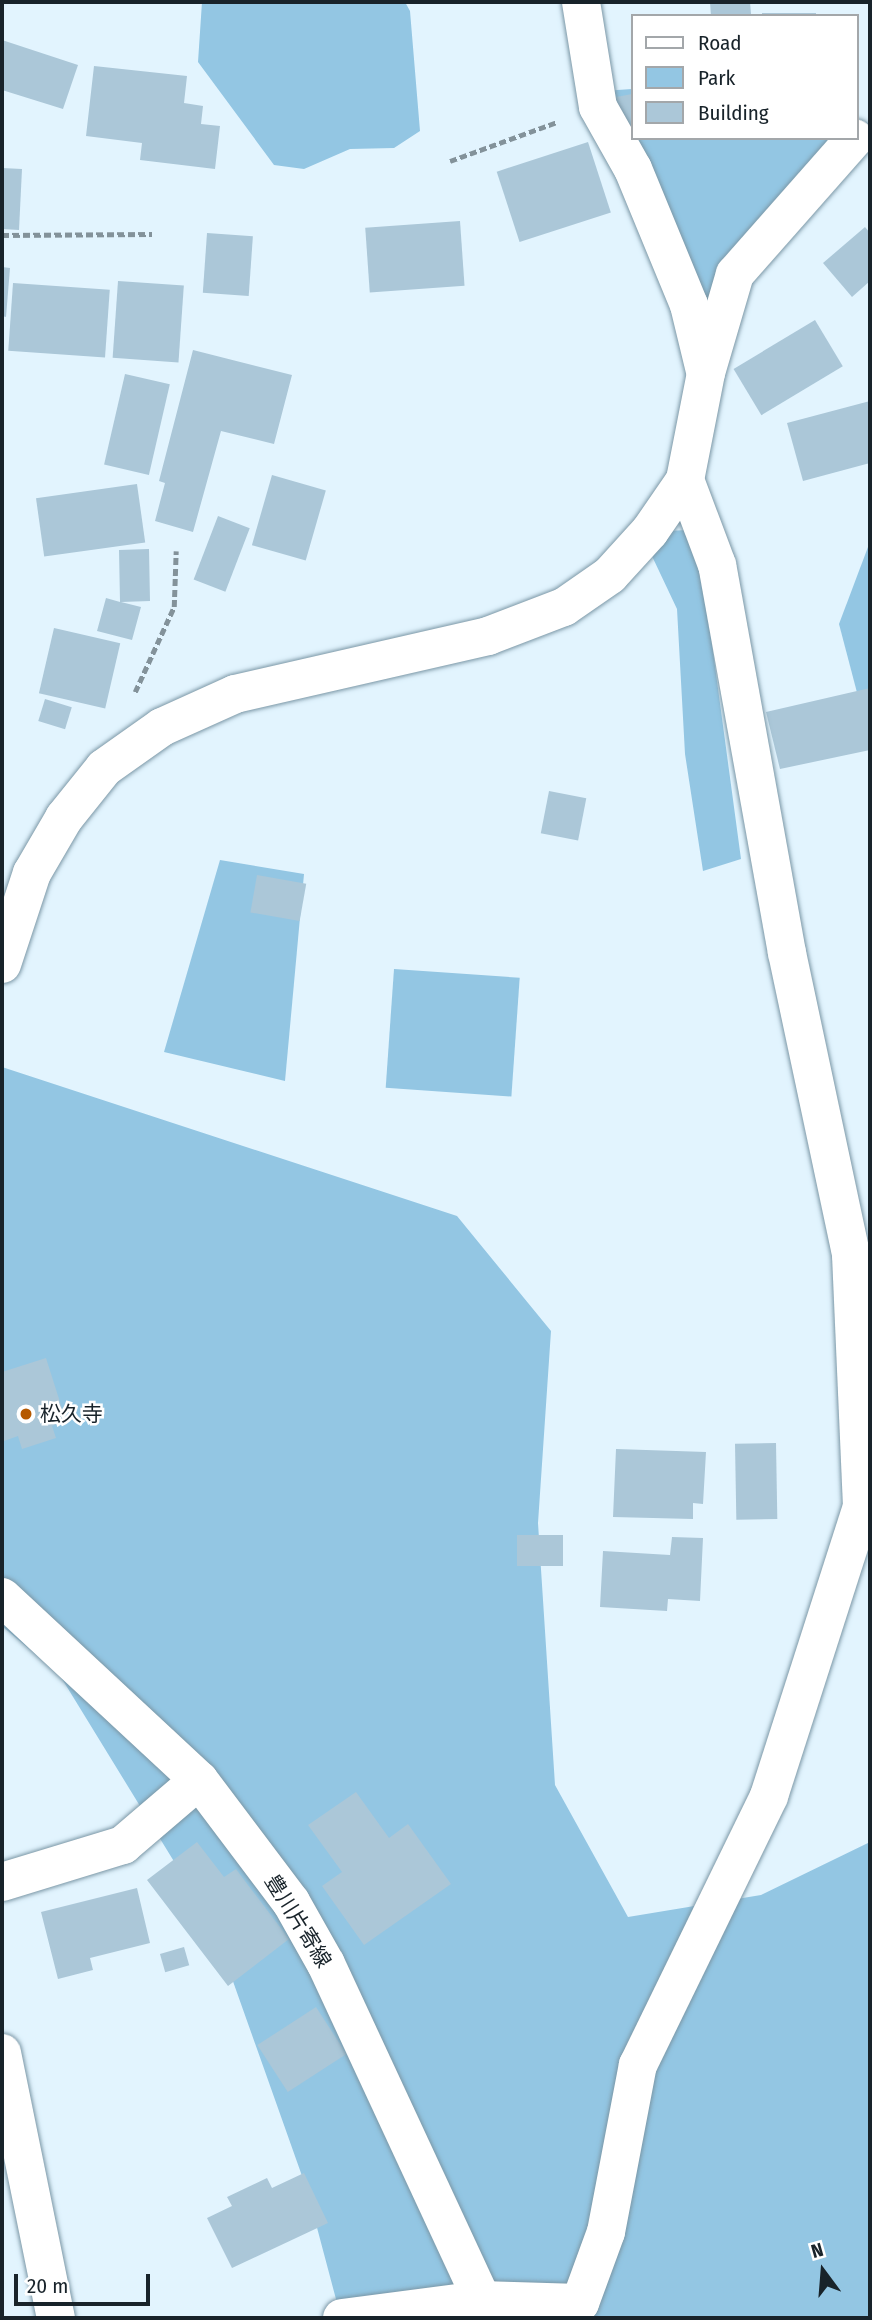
<!DOCTYPE html>
<html>
<head>
<meta charset="utf-8">
<style>
  body { margin:0 }
  #map { position:relative; width:872px; height:2320px; overflow:hidden; background:#e2f4fe; font-family:"Fira Sans Condensed","Noto Sans JP",sans-serif }
  div>[style] { position:absolute }
  .green>* { inset:0; background:#93c6e3; transform-origin:0 0 }
  .building>* { inset:0; background:#abc7d8; transform-origin:0 0 }
  .path>* { height:4.5px; margin-top:-2.25px; transform-origin:0; background:repeating-linear-gradient(90deg,#83929a 0 7px,transparent 0 10.5px) }
  .roads { filter:drop-shadow(0 0 2px #7b97a6) drop-shadow(0 0 2px #7b97a6) }
  .minor>* { height:38px; margin:-19px; padding:0 19px; transform-origin:19px; border-radius:19px; background:#fff }
  .major>* { height:38px; margin:-19px; padding:0 19px; transform-origin:19px; border-radius:19px; background:#fff }
  .dots>* { width:19px; height:19px; translate:-50% -50%; box-sizing:border-box; border:4px solid #fff; border-radius:50% }
  span { translate:-50% -50%; white-space:nowrap; text-align:center; line-height:1.15; -webkit-text-stroke:5px #fff; paint-order:stroke }
  .poi-label { font-size:21px; color:#18232a }
  .left { translate:0 -50%; text-align:left }
  .street-label { font-size:21px; color:#18232a }
  .frame { position:absolute; inset:0; border:4px solid #18232a; pointer-events:none }
  .legend { position:absolute; left:631px; top:14px; width:228px; height:126px; box-sizing:border-box; background:#fff; border:2px solid #a3a7aa; margin:0; padding:9px 12px; list-style:none; font-size:21px; color:#18232a }
  .legend li { display:flex; align-items:center; gap:14px; height:35px }
  .legend b { width:35px; border:2px solid #a3a7aa }
  .north { position:absolute; left:788px; top:2236px; width:70px; height:70px; -webkit-text-stroke:5px #fff; paint-order:stroke; rotate:344deg; font-size:19px; font-weight:700; line-height:28px; text-align:center; color:#18232a }
  .north::after { content:''; display:block; margin:auto; width:24px; height:32px; background:#18232a; clip-path:polygon(50% 0,100% 100%,50% 72%,0 100%) }
  .scale { position:absolute; left:14px; top:2274px; width:136px; height:32px; box-sizing:border-box; border:4px solid #18232a; border-top:0; padding-left:9px; font-size:21px; line-height:24px; white-space:nowrap; color:#18232a; -webkit-text-stroke:5px #fff; paint-order:stroke }
</style>
</head>
<body>
<div id="map">
  <div class="green">
    <div style="clip-path:polygon(202px 2px,405px 2px,410px 11px,420px 131px,394px 148px,350px 149px,304px 169px,274px 165px,198px 62px)"></div>
    <div style="clip-path:polygon(632px 89px,632px 138px,832px 138px,712px 300px,700px 297px,603px 91px)"></div>
    <div style="clip-path:polygon(687px 530px,702px 570px,741px 859px,703px 871px,685px 754px,677px 609px,651px 554px,668px 531px)"></div>
    <div style="clip-path:polygon(868px 547px,870px 547px,870px 742px,839px 624px)"></div>
    <div style="clip-path:polygon(220px 860px,304px 874px,285px 1081px,164px 1052px)"></div>
    <div style="left:394px;top:969px;width:126px;height:119px;rotate:4deg"></div>
    <div style="clip-path:polygon(2px 1067px,457px 1216px,551px 1331px,538px 1523px,555px 1785px,628px 1917px,761px 1895px,870px 1842px,870px 2318px,341px 2318px,307px 2190px,213px 1925px,59px 1674px,2px 1626px)"></div>
  </div>
  <div class="building">
    <div style="clip-path:polygon(710px 2px,750px 2px,751px 14px,711px 16px)"></div>
    <div style="left:762px;top:13px;width:54px;height:3px"></div>
    <div style="clip-path:polygon(2px 40px,78px 65px,63px 109px,2px 90px)"></div>
    <div style="clip-path:polygon(94px 66px,187px 76px,184px 103px,203px 106px,201px 124px,220px 126px,215px 169px,140px 160px,142px 143px,86px 136px)"></div>
    <div style="clip-path:polygon(632px 94px,632px 130px,622px 132px,616px 97px)"></div>
    <div style="left:588px;top:142px;width:74px;height:96px;rotate:72deg"></div>
    <div style="clip-path:polygon(2px 168px,22px 169px,19px 230px,2px 229px)"></div>
    <div style="left:460px;top:221px;width:65px;height:95px;rotate:86deg"></div>
    <div style="clip-path:polygon(865px 227px,870px 233px,870px 281px,852px 297px,823px 263px)"></div>
    <div style="left:207px;top:233px;width:46px;height:60px;rotate:4deg"></div>
    <div style="clip-path:polygon(2px 267px,10px 268px,6px 317px,2px 316px)"></div>
    <div style="left:118px;top:281px;width:66px;height:77px;rotate:4deg"></div>
    <div style="left:13px;top:283px;width:97px;height:68px;rotate:4deg"></div>
    <div style="left:815px;top:320px;width:54px;height:95px;rotate:59deg"></div>
    <div style="clip-path:polygon(193px 350px,292px 375px,274px 444px,221px 431px,193px 532px,155px 521px,165px 483px,159px 481px)"></div>
    <div style="left:125px;top:374px;width:46px;height:93px;rotate:13deg"></div>
    <div style="clip-path:polygon(870px 401px,870px 463px,803px 481px,787px 423px)"></div>
    <div style="left:272px;top:475px;width:56px;height:73px;rotate:16deg"></div>
    <div style="left:137px;top:484px;width:59px;height:102px;rotate:82deg"></div>
    <div style="left:218px;top:516px;width:34px;height:68px;rotate:21deg"></div>
    <div style="clip-path:polygon(149px 549px,150px 601px,121px 602px,141px 607px,132px 640px,97px 631px,106px 598px,120px 602px,119px 550px)"></div>
    <div style="left:54px;top:628px;width:68px;height:67px;rotate:13deg"></div>
    <div style="clip-path:polygon(870px 688px,870px 750px,780px 769px,766px 712px)"></div>
    <div style="left:45px;top:699px;width:28px;height:23px;rotate:17deg"></div>
    <div style="left:549px;top:791px;width:38px;height:43px;rotate:11deg"></div>
    <div style="left:257px;top:875px;width:50px;height:38px;rotate:10deg"></div>
    <div style="clip-path:polygon(46px 1358px,66px 1421px,52px 1426px,56px 1438px,22px 1449px,18px 1436px,4px 1441px,2px 1436px,2px 1372px)"></div>
    <div style="left:776px;top:1443px;width:76px;height:41px;rotate:89deg"></div>
    <div style="clip-path:polygon(616px 1449px,706px 1452px,703px 1504px,693px 1503px,693px 1519px,613px 1517px)"></div>
    <div style="left:517px;top:1535px;width:46px;height:31px"></div>
    <div style="clip-path:polygon(672px 1537px,703px 1538px,700px 1601px,668px 1599px,667px 1611px,600px 1607px,603px 1551px,670px 1555px)"></div>
    <div style="clip-path:polygon(356px 1792px,389px 1838px,408px 1824px,451px 1884px,364px 1945px,322px 1886px,342px 1872px,308px 1825px)"></div>
    <div style="clip-path:polygon(197px 1842px,224px 1877px,236px 1869px,289px 1939px,228px 1986px,147px 1880px)"></div>
    <div style="clip-path:polygon(137px 1888px,150px 1943px,90px 1958px,93px 1970px,58px 1979px,41px 1912px)"></div>
    <div style="left:184px;top:1947px;width:19px;height:25px;rotate:74deg"></div>
    <div style="left:316px;top:2007px;width:56px;height:70px;rotate:57deg"></div>
    <div style="clip-path:polygon(304px 2173px,328px 2223px,232px 2268px,207px 2218px,232px 2206px,227px 2197px,267px 2178px,272px 2188px)"></div>
  </div>
  <div class="path">
    <div style="left:450px;top:161px;width:114px;rotate:-20deg"></div>
    <div style="left:2px;top:235px;width:150px;rotate:-0.4deg"></div>
    <div style="left:135px;top:692px;width:94px;rotate:-65.4deg"></div>
    <div style="left:174px;top:607px;width:56px;rotate:-88deg"></div>
  </div>
  <div class="roads">
    <div class="minor">
      <div style="left:581px;top:2px;width:106px;rotate:80.8deg"></div>
      <div style="left:598px;top:107px;width:71px;rotate:60.6deg"></div>
      <div style="left:633px;top:169px;width:147px;rotate:67.6deg"></div>
      <div style="left:689px;top:305px;width:68px;rotate:76.4deg"></div>
      <div style="left:2px;top:964px;width:96px;rotate:-71.8deg"></div>
      <div style="left:32px;top:873px;width:64px;rotate:-59.8deg"></div>
      <div style="left:64px;top:818px;width:64px;rotate:-51.3deg"></div>
      <div style="left:104px;top:768px;width:71px;rotate:-35.3deg"></div>
      <div style="left:162px;top:727px;width:80px;rotate:-24.3deg"></div>
      <div style="left:235px;top:694px;width:260px;rotate:-12.9deg"></div>
      <div style="left:488px;top:636px;width:81px;rotate:-20.9deg"></div>
      <div style="left:564px;top:607px;width:56px;rotate:-34.8deg"></div>
      <div style="left:610px;top:575px;width:59px;rotate:-47.7deg"></div>
      <div style="left:650px;top:531px;width:62px;rotate:-55.5deg"></div>
      <div style="left:685px;top:480px;width:109px;rotate:-78.9deg"></div>
      <div style="left:706px;top:373px;width:103px;rotate:-73.7deg"></div>
      <div style="left:735px;top:274px;width:181px;rotate:-48.6deg"></div>
      <div style="left:2px;top:1882px;width:127px;rotate:-17deg"></div>
      <div style="left:123px;top:1845px;width:100px;rotate:-40.5deg"></div>
      <div style="left:2px;top:2053px;width:270px;rotate:78.5deg"></div>
      <div style="left:342px;top:2318px;width:139px;rotate:-7.4deg"></div>
      <div style="left:480px;top:2300px;width:100px;rotate:1.7deg"></div>
      <div style="left:580px;top:2303px;width:76px;rotate:-69.9deg"></div>
      <div style="left:606px;top:2232px;width:170px;rotate:-79.2deg"></div>
      <div style="left:638px;top:2065px;width:299px;rotate:-64deg"></div>
      <div style="left:769px;top:1796px;width:304px;rotate:-72.2deg"></div>
      <div style="left:862px;top:1507px;width:253px;rotate:-92.5deg"></div>
      <div style="left:851px;top:1254px;width:308px;rotate:-102deg"></div>
      <div style="left:787px;top:953px;width:394px;rotate:-100.2deg"></div>
      <div style="left:717px;top:565px;width:91px;rotate:-110.6deg"></div>
    </div>
    <div class="major">
      <div style="left:2px;top:1597px;width:269px;rotate:42.9deg"></div>
      <div style="left:199px;top:1780px;width:153px;rotate:53deg"></div>
      <div style="left:291px;top:1902px;width:71px;rotate:60.6deg"></div>
      <div style="left:326px;top:1964px;width:390px;rotate:65.1deg"></div>
    </div>
  </div>
  <div class="dots">
    <div style="left:26px;top:1414px;background:#b55900"></div>
  </div>
  <div class="poi-label">
    <span class="left" style="left:40px;top:1414px">松久寺</span>
  </div>
  <div class="street-label">
    <span style="left:298px;top:1921px;rotate:58deg">豊川片寄線</span>
  </div>
  <div class="frame"></div>
  <ul class="legend">
  <li><b style="height:9px;background:#fff"></b>Road</li>
  <li><b style="height:19px;background:#93c6e3"></b>Park</li>
  <li><b style="height:19px;background:#abc7d8"></b>Building</li>
  </ul>
  <div class="north">N</div>
  <div class="scale">20 m</div>
</div>
</body>
</html>
